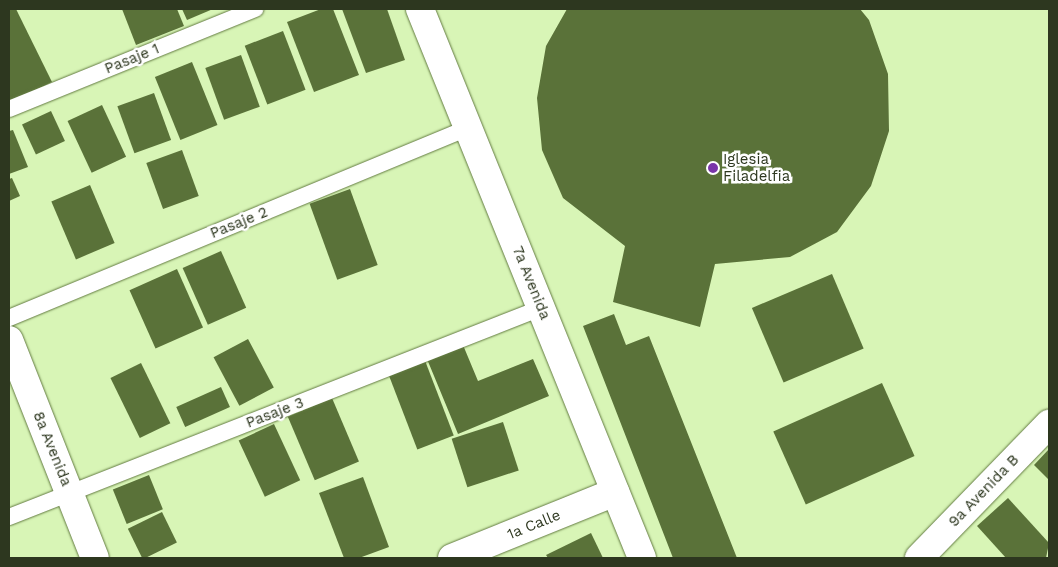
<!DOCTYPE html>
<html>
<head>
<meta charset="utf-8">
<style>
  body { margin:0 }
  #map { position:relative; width:1058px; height:567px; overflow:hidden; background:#d8f5b6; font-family:"Work Sans",sans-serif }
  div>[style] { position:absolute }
  .building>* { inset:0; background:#5a7239; transform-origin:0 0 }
  .roads { filter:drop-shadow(0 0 1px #637b42) drop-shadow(0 0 1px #637b42) }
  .lane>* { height:16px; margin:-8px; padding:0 8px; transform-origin:8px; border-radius:8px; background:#fff }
  .street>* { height:28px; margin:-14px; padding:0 14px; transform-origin:14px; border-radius:14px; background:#fff }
  .dots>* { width:14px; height:14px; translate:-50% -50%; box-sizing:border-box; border:2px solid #fff; border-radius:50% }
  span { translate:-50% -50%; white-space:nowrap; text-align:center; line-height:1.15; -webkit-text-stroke:5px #fff; paint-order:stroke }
  .street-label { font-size:15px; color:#2d371f }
  .poi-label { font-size:15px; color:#2d371f }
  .left { translate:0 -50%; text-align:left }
  .frame { position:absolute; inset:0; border:10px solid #2d371f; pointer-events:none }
</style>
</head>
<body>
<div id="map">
  <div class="building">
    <div style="clip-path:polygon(9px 9px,16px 9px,52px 82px,9px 103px)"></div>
    <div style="clip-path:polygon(122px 9px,177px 9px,184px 26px,136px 45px)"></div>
    <div style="clip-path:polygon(182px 9px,213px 9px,187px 20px)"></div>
    <div style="clip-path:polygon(321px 9px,333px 9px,359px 75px,314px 92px,287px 22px)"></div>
    <div style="clip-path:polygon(342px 9px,387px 9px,405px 60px,366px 73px)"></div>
    <div style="clip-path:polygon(567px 9px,860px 9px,869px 20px,888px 74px,889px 131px,871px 186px,837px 232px,790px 257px,715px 264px,700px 327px,613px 302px,625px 246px,563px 198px,542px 150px,537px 98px,546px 46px)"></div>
    <div style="left:283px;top:31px;width:63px;height:41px;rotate:69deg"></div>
    <div style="left:241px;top:55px;width:55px;height:38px;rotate:70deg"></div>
    <div style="left:192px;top:62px;width:68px;height:40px;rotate:68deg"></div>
    <div style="left:154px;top:93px;width:50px;height:39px;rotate:70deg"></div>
    <div style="left:102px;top:105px;width:57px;height:38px;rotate:65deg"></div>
    <div style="left:51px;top:111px;width:33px;height:32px;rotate:65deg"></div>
    <div style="clip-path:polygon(13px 130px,28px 167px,9px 174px,9px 131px)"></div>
    <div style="left:182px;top:150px;width:49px;height:38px;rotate:70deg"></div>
    <div style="clip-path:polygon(12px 178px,20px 196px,9px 201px,9px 179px)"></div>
    <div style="left:90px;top:185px;width:63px;height:42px;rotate:67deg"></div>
    <div style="left:350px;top:189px;width:81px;height:43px;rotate:70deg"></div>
    <div style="left:221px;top:251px;width:62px;height:42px;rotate:66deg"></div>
    <div style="left:177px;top:269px;width:64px;height:52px;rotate:66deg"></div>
    <div style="left:832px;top:274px;width:81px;height:87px;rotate:67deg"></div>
    <div style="clip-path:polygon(614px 314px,626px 345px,649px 336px,737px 558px,673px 558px,583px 326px)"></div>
    <div style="left:248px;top:339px;width:55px;height:39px;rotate:62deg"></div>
    <div style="clip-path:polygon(463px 345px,478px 381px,533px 359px,549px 396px,458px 434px,427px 359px)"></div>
    <div style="left:424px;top:358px;width:83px;height:39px;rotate:69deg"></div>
    <div style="left:141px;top:363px;width:67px;height:34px;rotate:64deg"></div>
    <div style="left:882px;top:383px;width:80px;height:119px;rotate:66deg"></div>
    <div style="left:221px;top:387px;width:22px;height:49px;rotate:66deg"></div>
    <div style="left:332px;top:398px;width:69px;height:48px;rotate:67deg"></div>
    <div style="left:503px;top:422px;width:51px;height:54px;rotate:72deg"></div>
    <div style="left:274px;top:424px;width:62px;height:39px;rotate:65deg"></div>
    <div style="clip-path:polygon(1049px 449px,1049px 480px,1034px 465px)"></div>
    <div style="left:149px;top:475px;width:37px;height:39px;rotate:68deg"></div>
    <div style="clip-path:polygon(363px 477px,389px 547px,359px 558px,344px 558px,319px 493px)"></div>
    <div style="clip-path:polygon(1008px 498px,1049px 543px,1046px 558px,1006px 558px,977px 526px)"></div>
    <div style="left:162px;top:512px;width:34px;height:38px;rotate:64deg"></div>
    <div style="clip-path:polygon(591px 533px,603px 558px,548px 558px,546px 555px)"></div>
  </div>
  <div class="roads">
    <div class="lane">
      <div style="left:9px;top:109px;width:266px;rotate:-22.1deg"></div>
      <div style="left:9px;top:318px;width:497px;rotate:-22.5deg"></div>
      <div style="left:9px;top:517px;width:572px;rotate:-21.45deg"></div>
    </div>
    <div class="street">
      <div style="left:420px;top:9px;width:592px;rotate:67.98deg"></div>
      <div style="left:9px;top:340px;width:234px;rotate:68.5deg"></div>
      <div style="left:452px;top:558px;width:176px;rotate:-22deg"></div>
      <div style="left:919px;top:558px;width:187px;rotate:-45.9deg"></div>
    </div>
  </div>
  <div class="dots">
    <div style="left:713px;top:168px;background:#7935a9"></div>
  </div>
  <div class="street-label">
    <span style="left:132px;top:59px;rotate:-22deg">Pasaje 1</span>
    <span style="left:239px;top:223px;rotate:-22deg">Pasaje 2</span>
    <span style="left:531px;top:283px;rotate:68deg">7a Avenida</span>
    <span style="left:275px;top:413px;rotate:-21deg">Pasaje 3</span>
    <span style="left:52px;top:449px;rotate:68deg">8a Avenida</span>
    <span style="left:984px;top:491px;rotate:-46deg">9a Avenida B</span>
    <span style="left:534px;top:525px;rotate:-22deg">1a Calle</span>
  </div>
  <div class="poi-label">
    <span class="left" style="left:723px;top:168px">Iglesia<br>Filadelfia</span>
  </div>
  <div class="frame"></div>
</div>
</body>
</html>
